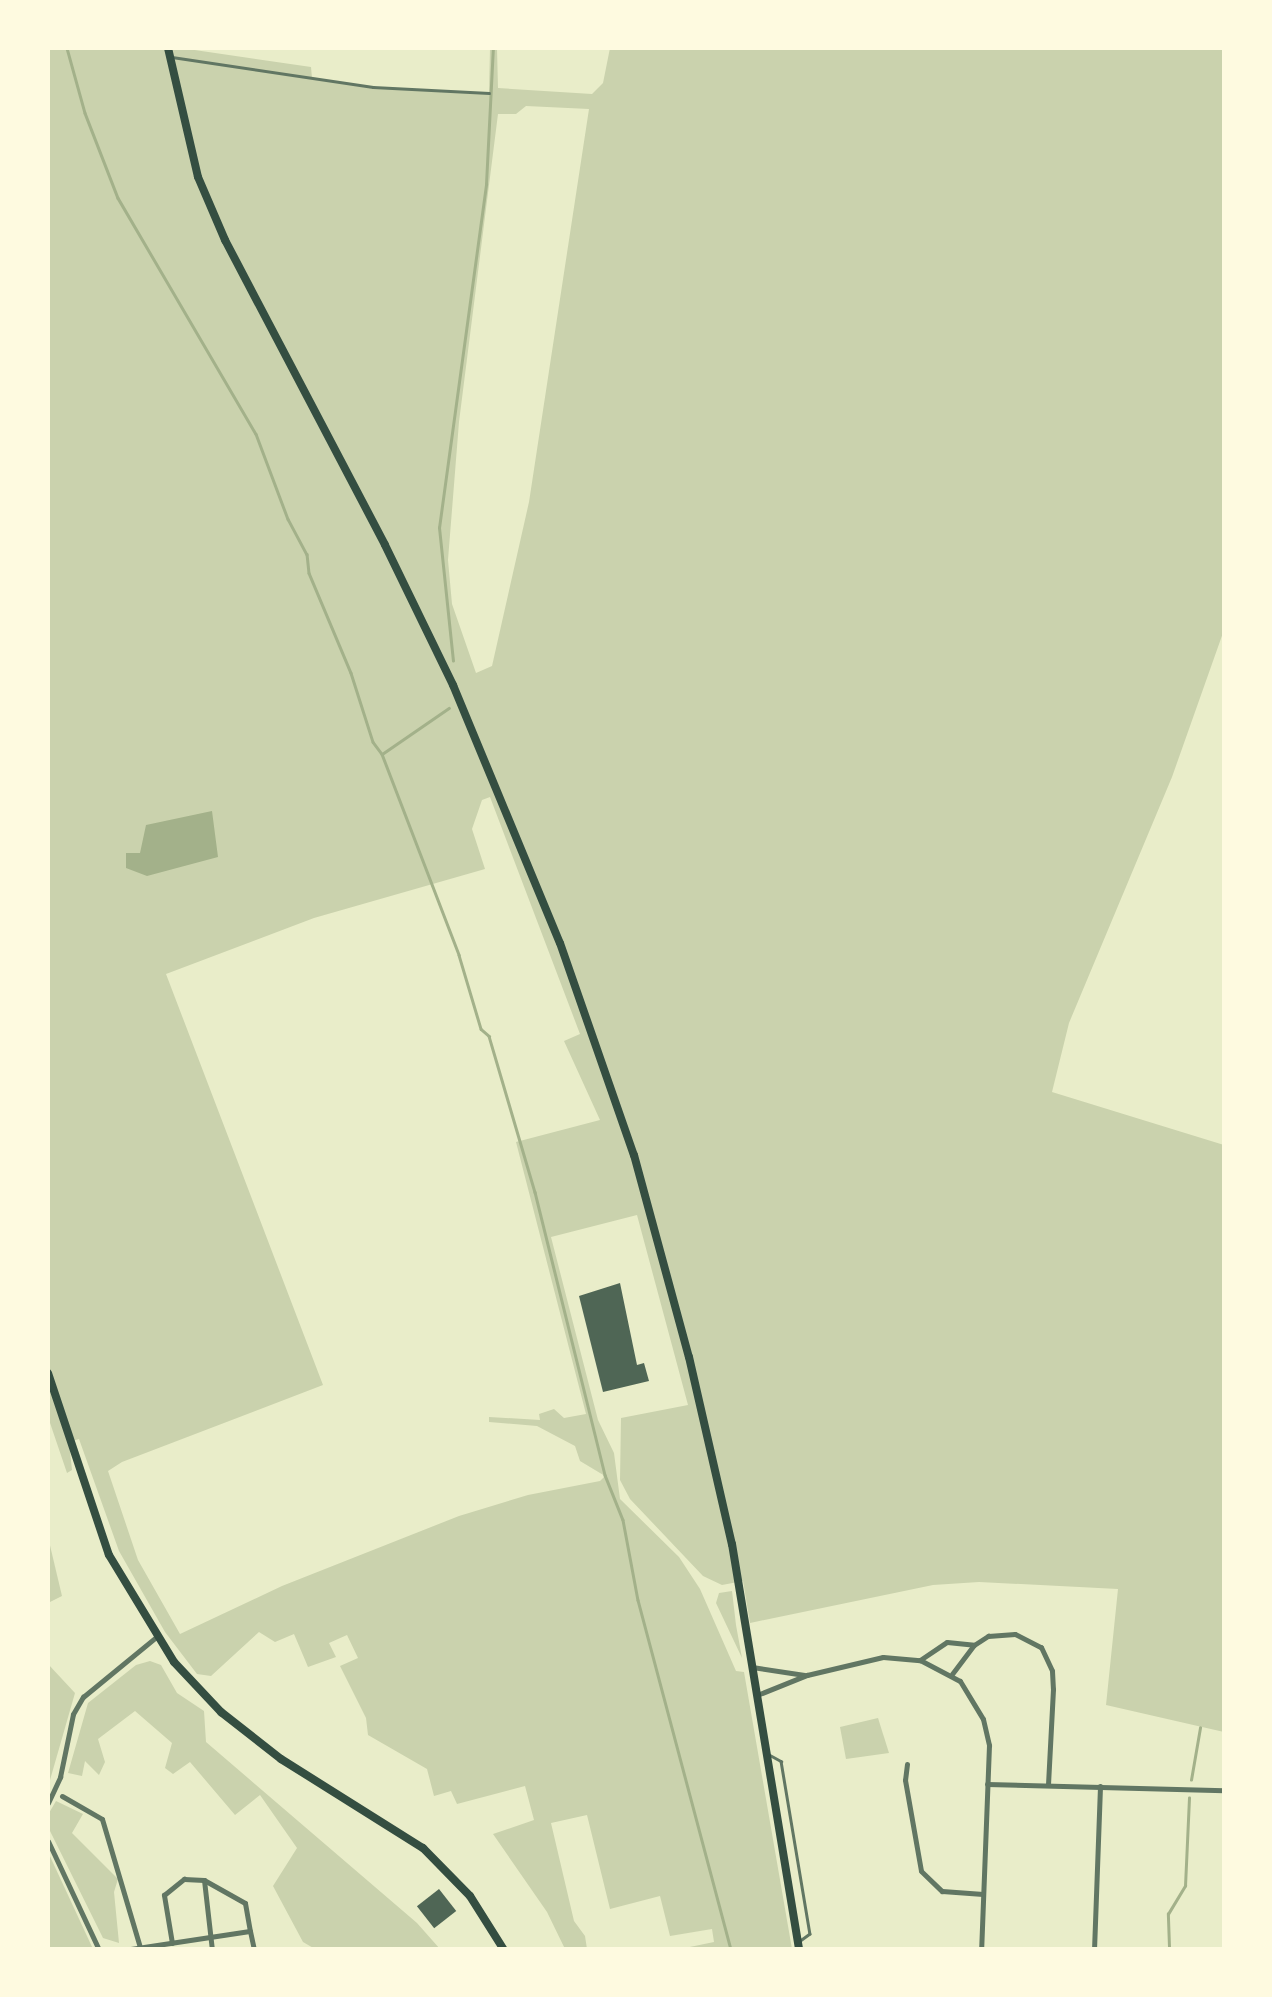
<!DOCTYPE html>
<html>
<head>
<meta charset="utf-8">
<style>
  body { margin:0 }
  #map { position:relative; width:1272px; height:1997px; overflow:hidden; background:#e9edc9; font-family:Rubik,sans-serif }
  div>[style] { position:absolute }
  .green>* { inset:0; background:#cad2ad }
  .water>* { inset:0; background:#a3b18a }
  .stream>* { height:2.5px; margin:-1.25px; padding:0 1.25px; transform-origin:1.25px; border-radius:1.25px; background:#a3b18a }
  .building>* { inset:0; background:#4f6655; transform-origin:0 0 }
  .service>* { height:2.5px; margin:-1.25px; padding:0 1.25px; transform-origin:1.25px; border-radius:1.25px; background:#617663 }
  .minor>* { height:5px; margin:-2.5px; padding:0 2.5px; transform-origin:2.5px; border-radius:2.5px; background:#617663 }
  .secondary>* { height:8px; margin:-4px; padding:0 4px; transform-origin:4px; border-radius:4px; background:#344e41 }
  span { translate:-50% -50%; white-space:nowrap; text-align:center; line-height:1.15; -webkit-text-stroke:8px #fefae0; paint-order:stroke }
  .frame { position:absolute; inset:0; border:50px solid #fefae0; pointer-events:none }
</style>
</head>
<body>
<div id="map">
  <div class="green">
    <div style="clip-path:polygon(evenodd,48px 48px,181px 48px,311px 67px,312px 78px,373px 87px,489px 93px,490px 48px,497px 48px,498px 88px,592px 94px,603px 83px,610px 48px,1224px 48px,1224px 630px,1172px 777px,1069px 1023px,1052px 1092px,1224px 1145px,1224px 1732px,1106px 1705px,1118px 1589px,979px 1582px,933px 1585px,750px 1623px,743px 1581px,722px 1585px,703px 1576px,630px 1499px,620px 1480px,621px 1418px,688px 1405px,637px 1215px,551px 1237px,598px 1420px,614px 1453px,620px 1499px,679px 1557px,700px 1589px,736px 1671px,744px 1672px,792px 1949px,680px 1949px,714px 1942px,712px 1929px,670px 1936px,660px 1896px,610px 1909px,587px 1815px,551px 1823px,574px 1921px,585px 1936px,587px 1949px,565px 1949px,547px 1912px,493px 1834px,534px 1820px,525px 1786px,457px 1804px,451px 1791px,434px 1796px,427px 1769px,368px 1735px,366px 1718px,340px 1666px,358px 1658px,347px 1635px,329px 1643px,336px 1657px,308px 1667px,294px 1634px,275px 1642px,259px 1632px,211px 1676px,197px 1674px,165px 1632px,119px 1551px,79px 1439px,69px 1442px,72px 1470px,67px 1473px,48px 1417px,48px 48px,526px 106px,589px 109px,529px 502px,492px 666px,476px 673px,452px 604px,448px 560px,459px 422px,498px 114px,516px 114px,526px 106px,48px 48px,490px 797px,580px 1034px,564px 1041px,600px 1120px,516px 1142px,586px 1414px,564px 1418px,554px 1409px,539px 1414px,540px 1420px,489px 1417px,489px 1422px,537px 1426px,575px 1446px,580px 1461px,605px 1476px,600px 1481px,528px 1495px,459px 1516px,282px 1586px,180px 1634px,138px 1560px,108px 1471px,122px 1462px,323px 1385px,166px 974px,314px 918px,485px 869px,472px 829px,482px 800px,490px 797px)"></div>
    <div style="clip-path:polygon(48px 1537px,62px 1596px,48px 1603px)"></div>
    <div style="clip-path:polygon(732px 1591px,736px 1625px,742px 1658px,716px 1603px,719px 1593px)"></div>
    <div style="clip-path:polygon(150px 1661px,161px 1665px,177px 1693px,204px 1711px,206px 1742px,417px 1923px,440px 1949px,315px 1949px,303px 1942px,273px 1886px,297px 1848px,260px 1795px,235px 1815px,190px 1762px,173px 1774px,165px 1768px,172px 1743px,135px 1711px,98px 1739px,105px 1762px,99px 1775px,85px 1761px,82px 1776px,68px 1773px,88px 1703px,136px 1665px)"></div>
    <div style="clip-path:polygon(48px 1664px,75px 1693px,48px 1787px)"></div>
    <div style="clip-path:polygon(878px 1718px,889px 1753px,846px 1759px,840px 1727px)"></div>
    <div style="clip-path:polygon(56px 1801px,83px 1814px,72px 1833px,118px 1879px,114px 1892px,119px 1943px,103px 1938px,50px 1831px,49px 1813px)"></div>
    <div style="clip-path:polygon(48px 1852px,93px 1949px,48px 1949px)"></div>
  </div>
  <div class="water">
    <div style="clip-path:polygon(212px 811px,218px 857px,147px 876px,126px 868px,126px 853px,140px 853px,146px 825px)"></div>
  </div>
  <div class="stream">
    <div style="left:67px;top:48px;width:67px;rotate:74.5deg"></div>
    <div style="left:85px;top:113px;width:91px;rotate:68.8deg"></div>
    <div style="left:118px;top:198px;width:273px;rotate:59.7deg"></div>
    <div style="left:256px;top:434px;width:91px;rotate:69.4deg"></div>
    <div style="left:288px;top:519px;width:40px;rotate:62deg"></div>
    <div style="left:307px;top:554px;width:19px;rotate:84deg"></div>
    <div style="left:309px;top:573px;width:108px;rotate:67.2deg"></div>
    <div style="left:351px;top:673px;width:72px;rotate:72.3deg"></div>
    <div style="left:373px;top:742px;width:15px;rotate:53deg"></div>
    <div style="left:382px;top:754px;width:215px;rotate:69deg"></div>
    <div style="left:459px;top:955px;width:77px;rotate:73.4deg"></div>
    <div style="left:481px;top:1029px;width:11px;rotate:41deg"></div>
    <div style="left:489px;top:1036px;width:163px;rotate:73.6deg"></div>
    <div style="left:535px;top:1192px;width:292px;rotate:76.1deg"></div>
    <div style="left:605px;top:1475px;width:48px;rotate:68.2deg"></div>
    <div style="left:623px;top:1520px;width:81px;rotate:79.4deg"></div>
    <div style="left:638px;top:1600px;width:362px;rotate:75.1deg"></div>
    <div style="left:453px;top:661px;width:134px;rotate:-96deg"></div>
    <div style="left:439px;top:528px;width:347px;rotate:-82.2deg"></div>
    <div style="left:486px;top:184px;width:136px;rotate:-87.1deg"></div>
    <div style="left:382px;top:754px;width:81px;rotate:-34.5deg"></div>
    <div style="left:1191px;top:1780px;width:53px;rotate:-80.2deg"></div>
    <div style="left:1169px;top:1947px;width:33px;rotate:-92deg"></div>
    <div style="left:1168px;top:1914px;width:33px;rotate:-59deg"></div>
    <div style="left:1185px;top:1886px;width:88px;rotate:-87.4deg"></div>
  </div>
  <div class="building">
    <div style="clip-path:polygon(620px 1283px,637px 1365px,644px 1363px,649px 1381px,603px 1392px,579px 1296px)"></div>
    <div style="left:439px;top:1889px;width:28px;height:28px;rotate:52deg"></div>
  </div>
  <div class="service">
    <div style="left:172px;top:57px;width:203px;rotate:8.5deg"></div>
    <div style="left:373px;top:87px;width:116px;rotate:3deg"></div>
    <div style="left:770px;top:1755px;width:13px;rotate:29deg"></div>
    <div style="left:781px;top:1761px;width:175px;rotate:80.5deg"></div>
    <div style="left:810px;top:1934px;width:14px;rotate:144deg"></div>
  </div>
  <div class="minor">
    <div style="left:920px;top:1660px;width:32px;rotate:-34deg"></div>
    <div style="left:947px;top:1642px;width:27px;rotate:6deg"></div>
    <div style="left:752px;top:1667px;width:53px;rotate:8.7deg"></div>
    <div style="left:952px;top:1674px;width:36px;rotate:-53deg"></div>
    <div style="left:974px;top:1645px;width:17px;rotate:-33deg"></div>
    <div style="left:988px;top:1636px;width:27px;rotate:-4deg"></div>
    <div style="left:1015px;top:1634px;width:29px;rotate:27deg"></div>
    <div style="left:1041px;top:1647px;width:26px;rotate:65deg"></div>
    <div style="left:1052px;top:1671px;width:18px;rotate:87deg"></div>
    <div style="left:1053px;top:1689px;width:95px;rotate:93deg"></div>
    <div style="left:757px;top:1695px;width:54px;rotate:-21.8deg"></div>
    <div style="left:807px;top:1675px;width:78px;rotate:-13.3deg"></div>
    <div style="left:883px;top:1657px;width:37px;rotate:5deg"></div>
    <div style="left:920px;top:1660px;width:45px;rotate:27.7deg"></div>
    <div style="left:960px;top:1681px;width:44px;rotate:58.8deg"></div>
    <div style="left:983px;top:1719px;width:27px;rotate:77deg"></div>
    <div style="left:989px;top:1745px;width:205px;rotate:92.2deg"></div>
    <div style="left:907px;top:1764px;width:16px;rotate:97deg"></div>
    <div style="left:905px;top:1780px;width:92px;rotate:80deg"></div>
    <div style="left:921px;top:1871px;width:29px;rotate:44deg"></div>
    <div style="left:942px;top:1891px;width:41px;rotate:4.2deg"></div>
    <div style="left:987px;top:1784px;width:237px;rotate:1.5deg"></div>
    <div style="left:62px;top:1796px;width:46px;rotate:29.9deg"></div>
    <div style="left:102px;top:1819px;width:134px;rotate:73.5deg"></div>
    <div style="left:48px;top:1803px;width:29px;rotate:-65deg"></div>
    <div style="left:60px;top:1777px;width:64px;rotate:-78.3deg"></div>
    <div style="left:73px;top:1714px;width:20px;rotate:-60deg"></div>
    <div style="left:83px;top:1697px;width:94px;rotate:-39.4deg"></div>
    <div style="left:48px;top:1841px;width:120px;rotate:64.9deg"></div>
    <div style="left:204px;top:1880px;width:70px;rotate:83.5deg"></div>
    <div style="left:172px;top:1943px;width:49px;rotate:-99.5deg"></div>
    <div style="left:164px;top:1895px;width:26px;rotate:-39deg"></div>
    <div style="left:184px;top:1879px;width:20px;rotate:3deg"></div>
    <div style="left:204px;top:1880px;width:47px;rotate:29.3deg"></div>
    <div style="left:245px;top:1903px;width:28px;rotate:80deg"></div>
    <div style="left:124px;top:1950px;width:127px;rotate:-8.6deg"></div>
    <div style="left:250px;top:1931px;width:19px;rotate:78deg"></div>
    <div style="left:1094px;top:1950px;width:164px;rotate:-87.9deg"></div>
  </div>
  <div class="secondary">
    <div style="left:168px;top:48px;width:132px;rotate:76.9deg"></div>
    <div style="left:198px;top:177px;width:69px;rotate:66.8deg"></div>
    <div style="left:225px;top:240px;width:344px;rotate:62.3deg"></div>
    <div style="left:385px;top:545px;width:156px;rotate:64.1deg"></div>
    <div style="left:453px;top:685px;width:279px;rotate:67.5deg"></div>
    <div style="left:560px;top:943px;width:225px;rotate:70.8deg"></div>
    <div style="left:634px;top:1155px;width:209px;rotate:74.8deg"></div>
    <div style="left:689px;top:1357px;width:192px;rotate:77.1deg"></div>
    <div style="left:732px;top:1544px;width:411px;rotate:80.6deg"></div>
    <div style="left:48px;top:1373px;width:192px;rotate:71.5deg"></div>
    <div style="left:109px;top:1555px;width:125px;rotate:58.7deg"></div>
    <div style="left:174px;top:1662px;width:69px;rotate:46.8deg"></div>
    <div style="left:221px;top:1712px;width:76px;rotate:38.1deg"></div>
    <div style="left:281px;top:1759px;width:168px;rotate:32.1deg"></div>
    <div style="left:423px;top:1848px;width:67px;rotate:45.6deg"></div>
    <div style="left:470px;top:1896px;width:64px;rotate:57.8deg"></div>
  </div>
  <div class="frame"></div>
</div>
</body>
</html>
